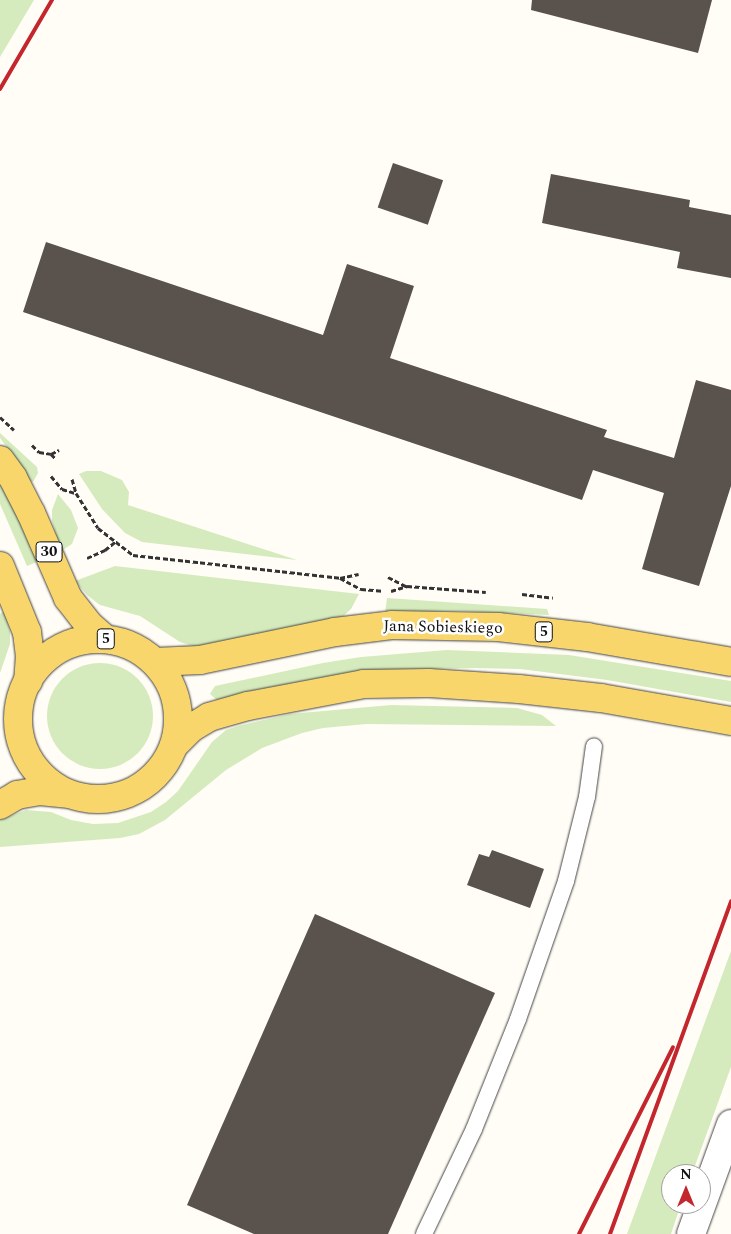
<!DOCTYPE html>
<html>
<head>
<meta charset="utf-8">
<style>
  body { margin:0 }
  #map { position:relative; width:731px; height:1234px; overflow:hidden; background:#fffdf5; font-family:Spectral,serif }
  div>[style] { position:absolute }
  .green>* { inset:0; background:#d5ebbd }
  .round { border-radius:50% }
  .building>* { inset:0; background:#5a524d; transform-origin:0 0 }
  .path>* { height:3px; margin-top:-1.5px; transform-origin:0; background:repeating-linear-gradient(90deg,#333 0 5px,transparent 0 7.5px) }
  .roads { filter:drop-shadow(0 0 1px #444) drop-shadow(0 0 1px #444) }
  .lane>* { height:16px; margin:-8px; padding:0 8px; transform-origin:8px; border-radius:8px; background:#fff }
  .street>* { height:28px; margin:-14px; padding:0 14px; transform-origin:14px; border-radius:14px; background:#fff }
  .primary>* { height:28px; margin:-14px; padding:0 14px; transform-origin:14px; border-radius:14px; background:#f9d66b }
  .primary>.ring { margin:-14px; padding:0; box-sizing:content-box; background:none; border:28px solid #f9d66b; border-radius:50% }
  .rail>* { height:4px; margin:-2px; padding:0 2px; transform-origin:2px; border-radius:2px; background:#c4262e }
  span { translate:-50% -50%; white-space:nowrap; text-align:center; line-height:1.15; -webkit-text-stroke:5px #fff; paint-order:stroke }
  .shield-label span { padding:1px 4px; background:#fff; border:1px solid; border-radius:4px; -webkit-text-stroke-width:0 }
  .shield-label { font-size:15px; color:#111; font-weight:700 }
  .street-label { font-size:16px; color:#111 }
  .north { position:absolute; left:661px; top:1164px; width:50px; height:50px; box-sizing:border-box; background:#fff; border:1px solid #a0a0a0; border-radius:50%; rotate:0deg; font-size:14px; font-weight:700; line-height:20px; text-align:center; color:#111 }
  .north::after { content:''; display:block; margin:auto; width:18px; height:22px; background:#c4262e; clip-path:polygon(50% 0,100% 100%,50% 72%,0 100%) }
</style>
</head>
<body>
<div id="map">
  <div class="green">
    <div style="clip-path:polygon(0 0,34px 0,0 57px)"></div>
    <div style="clip-path:polygon(0 433px,37px 467px,38px 473px,33px 482px,29px 481px,17px 461px,0 438px)"></div>
    <div style="clip-path:polygon(86px 471px,101px 471px,122px 480px,129px 492px,128px 505px,297px 560px,142px 542px,125px 533px,102px 509px,79px 474px)"></div>
    <div style="clip-path:polygon(0 482px,9px 498px,39px 561px,27px 566px,0 504px)"></div>
    <div style="clip-path:polygon(58px 494px,71px 510px,78px 528px,72px 544px,61px 551px,52px 521px,52px 510px)"></div>
    <div style="clip-path:polygon(115px 566px,359px 594px,351px 609px,341px 618px,196px 647px,180px 642px,140px 616px,100px 605px,87px 595px,75px 581px)"></div>
    <div style="clip-path:polygon(387px 598px,547px 609px,549px 615px,462px 611px,385px 613px)"></div>
    <div style="clip-path:polygon(4px 611px,10px 631px,10px 644px,0 673px,0 614px)"></div>
    <div style="clip-path:polygon(447px 650px,569px 655px,731px 681px,731px 702px,607px 680px,520px 669px,474px 668px,392px 670px,218px 701px,210px 694px,215px 686px,323px 663px,361px 657px)"></div>
    <div class="round" style="left:47px;top:663px;width:106px;height:106px"></div>
    <div style="clip-path:polygon(391px 705px,517px 708px,542px 715px,556px 726px,366px 724px,323px 728px,302px 733px,262px 748px,226px 770px,165px 820px,139px 834px,120px 838px,0 847px,0 820px,26px 810px,51px 812px,71px 820px,93px 824px,118px 823px,151px 812px,166px 802px,178px 791px,212px 742px,226px 730px,238px 726px,290px 714px)"></div>
    <div style="clip-path:polygon(731px 951px,731px 1067px,692px 1174px,671px 1174px,671px 1204px,681px 1204px,671px 1234px,627px 1234px)"></div>
  </div>
  <div class="building">
    <div style="clip-path:polygon(532px 0,712px 0,698px 53px,531px 10px)"></div>
    <div style="left:393px;top:163px;width:53px;height:47px;rotate:19deg"></div>
    <div style="clip-path:polygon(551px 174px,690px 200px,689px 207px,731px 215px,731px 278px,677px 268px,680px 252px,542px 223px)"></div>
    <div style="clip-path:polygon(46px 242px,323px 335px,347px 264px,414px 286px,390px 358px,607px 430px,604px 437px,674px 458px,696px 380px,731px 390px,731px 486px,699px 586px,642px 569px,664px 493px,593px 470px,582px 500px,23px 312px)"></div>
    <div style="clip-path:polygon(492px 850px,544px 869px,530px 908px,467px 885px,479px 854px,489px 857px)"></div>
    <div style="clip-path:polygon(315px 914px,495px 993px,388px 1234px,254px 1234px,187px 1205px)"></div>
  </div>
  <div class="path">
    <div style="left:0;top:417px;width:19px;rotate:43deg"></div>
    <div style="left:32px;top:445px;width:10px;rotate:45deg"></div>
    <div style="left:39px;top:452px;width:12px;rotate:9deg"></div>
    <div style="left:51px;top:454px;width:6px;rotate:45deg"></div>
    <div style="left:51px;top:454px;width:9px;rotate:-27deg"></div>
    <div style="left:51px;top:476px;width:17px;rotate:50deg"></div>
    <div style="left:62px;top:489px;width:14px;rotate:17deg"></div>
    <div style="left:72px;top:479px;width:15px;rotate:74deg"></div>
    <div style="left:76px;top:493px;width:41px;rotate:57.8deg"></div>
    <div style="left:98px;top:528px;width:44px;rotate:37.6deg"></div>
    <div style="left:133px;top:555px;width:208px;rotate:6.3deg"></div>
    <div style="left:340px;top:578px;width:19px;rotate:-12deg"></div>
    <div style="left:87px;top:558px;width:20px;rotate:-24deg"></div>
    <div style="left:105px;top:550px;width:13px;rotate:-39deg"></div>
    <div style="left:388px;top:577px;width:20px;rotate:27deg"></div>
    <div style="left:340px;top:578px;width:24px;rotate:28deg"></div>
    <div style="left:361px;top:589px;width:21px;rotate:5deg"></div>
    <div style="left:391px;top:591px;width:17px;rotate:-17deg"></div>
    <div style="left:407px;top:586px;width:79px;rotate:4.3deg"></div>
    <div style="left:522px;top:594px;width:31px;rotate:7deg"></div>
  </div>
  <div class="roads">
    <div class="lane">
      <div style="left:424px;top:1234px;width:116px;rotate:-64.5deg"></div>
      <div style="left:474px;top:1129px;width:118px;rotate:-68.2deg"></div>
      <div style="left:518px;top:1019px;width:146px;rotate:-70.8deg"></div>
      <div style="left:566px;top:881px;width:87px;rotate:-76deg"></div>
      <div style="left:587px;top:797px;width:51px;rotate:-82.2deg"></div>
    </div>
    <div class="street">
      <div style="left:691px;top:1234px;width:117px;rotate:-70deg"></div>
    </div>
    <div class="primary">
      <div style="left:0;top:460px;width:22px;rotate:54deg"></div>
      <div style="left:13px;top:478px;width:39px;rotate:63deg"></div>
      <div style="left:31px;top:513px;width:93px;rotate:66.5deg"></div>
      <div style="left:68px;top:598px;width:34px;rotate:52deg"></div>
      <div style="left:89px;top:625px;width:21px;rotate:41deg"></div>
      <div style="left:0;top:566px;width:71px;rotate:67.8deg"></div>
      <div style="left:27px;top:632px;width:23px;rotate:83deg"></div>
      <div style="left:30px;top:655px;width:26px;rotate:94deg"></div>
      <div class="ring" style="left:18px;top:639px;width:132px;height:132px"></div>
      <div style="left:155px;top:662px;width:45px;rotate:-2.5deg"></div>
      <div style="left:200px;top:660px;width:138px;rotate:-11.7deg"></div>
      <div style="left:335px;top:632px;width:57px;rotate:-7deg"></div>
      <div style="left:392px;top:625px;width:106px;rotate:1.1deg"></div>
      <div style="left:498px;top:627px;width:90px;rotate:6.4deg"></div>
      <div style="left:587px;top:637px;width:146px;rotate:9.8deg"></div>
      <div style="left:175px;top:744px;width:23px;rotate:-45deg"></div>
      <div style="left:191px;top:728px;width:21px;rotate:-31deg"></div>
      <div style="left:209px;top:717px;width:41px;rotate:-15.8deg"></div>
      <div style="left:248px;top:706px;width:118px;rotate:-10.7deg"></div>
      <div style="left:364px;top:684px;width:65px;rotate:-0.9deg"></div>
      <div style="left:429px;top:683px;width:90px;rotate:3.8deg"></div>
      <div style="left:519px;top:689px;width:82px;rotate:6.3deg"></div>
      <div style="left:601px;top:698px;width:132px;rotate:10deg"></div>
      <div style="left:0;top:805px;width:20px;rotate:-30deg"></div>
      <div style="left:17px;top:795px;width:23px;rotate:-10deg"></div>
      <div style="left:40px;top:791px;width:28px;rotate:6deg"></div>
    </div>
  </div>
  <div class="rail">
    <div style="left:0;top:89px;width:103px;rotate:-59.7deg"></div>
    <div style="left:579px;top:1234px;width:209px;rotate:-63.3deg"></div>
    <div style="left:610px;top:1234px;width:354px;rotate:-70deg"></div>
  </div>
  <div class="shield-label">
    <span style="left:49px;top:552px">30</span>
    <span style="left:544px;top:632px">5</span>
    <span style="left:106px;top:639px">5</span>
  </div>
  <div class="street-label">
    <span style="left:443px;top:627px;rotate:1deg">Jana Sobieskiego</span>
  </div>
  <div class="north">N</div>
</div>
</body>
</html>
